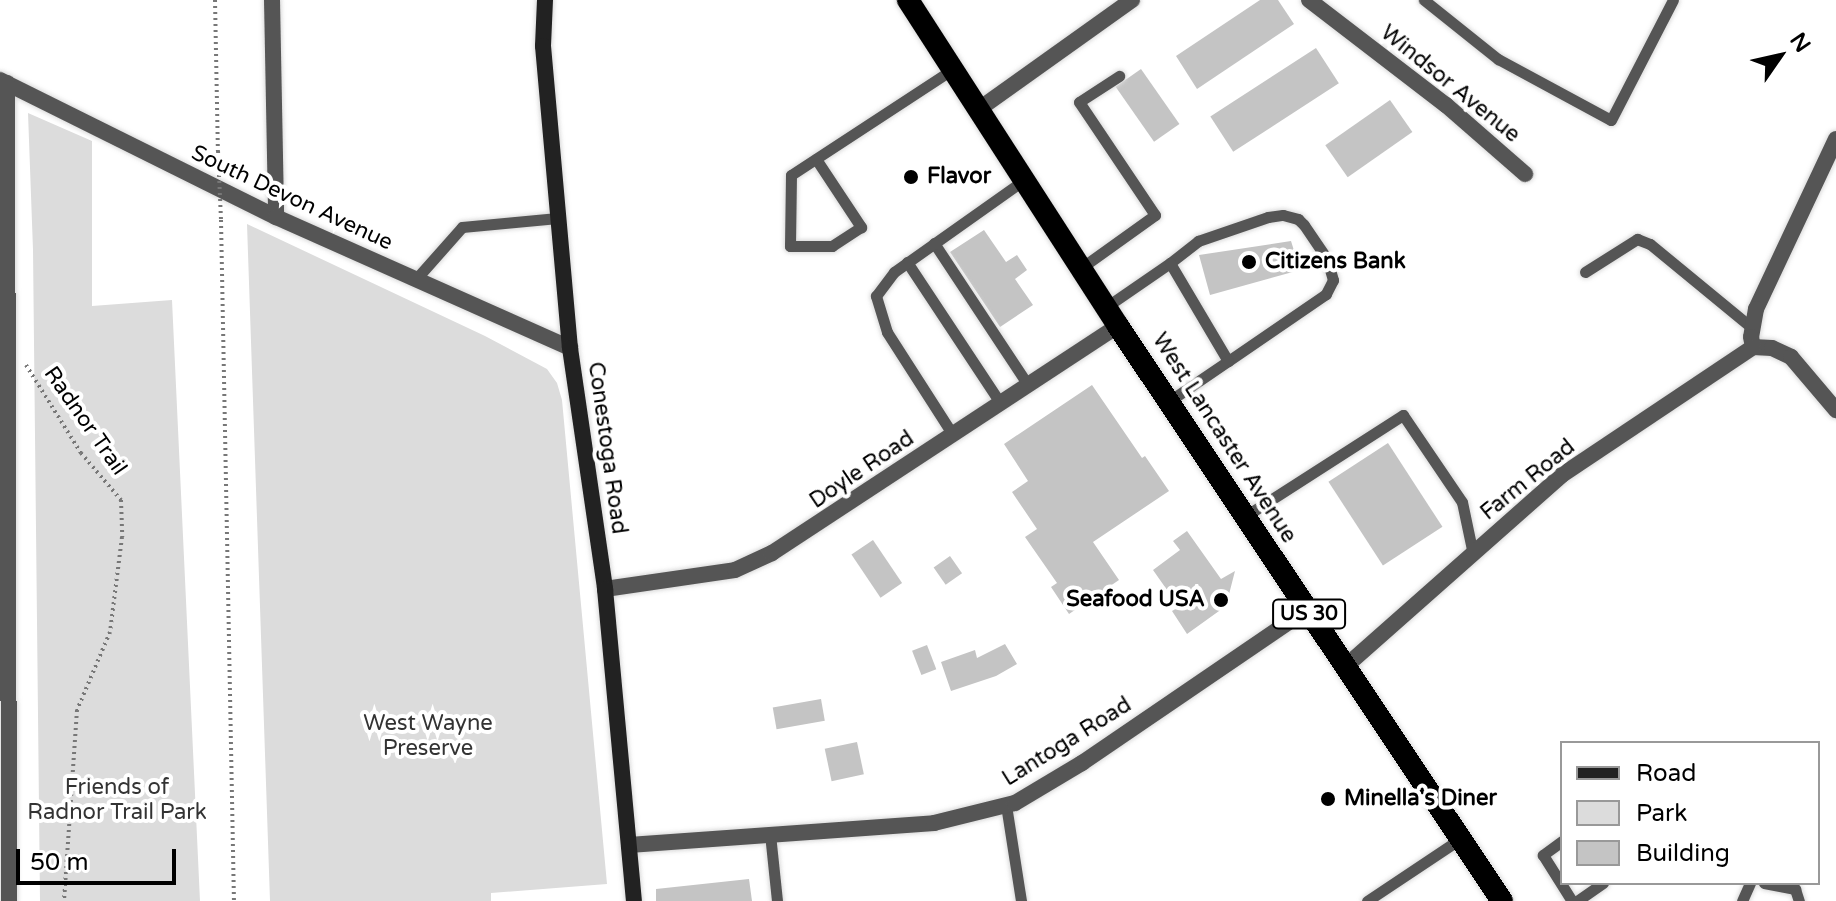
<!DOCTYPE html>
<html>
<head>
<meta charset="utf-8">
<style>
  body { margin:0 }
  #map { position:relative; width:1836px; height:901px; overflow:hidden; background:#fff; font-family:"Varela Round",sans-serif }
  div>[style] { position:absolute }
  .green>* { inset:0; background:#dcdcdc }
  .building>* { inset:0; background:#c4c4c4; transform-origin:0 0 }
  .path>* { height:4px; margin-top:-2px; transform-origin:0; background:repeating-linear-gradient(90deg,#777 0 2px,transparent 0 6px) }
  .roads { filter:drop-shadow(0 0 2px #dbdbdb) drop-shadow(0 0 2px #dbdbdb) }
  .service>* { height:11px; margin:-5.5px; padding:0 5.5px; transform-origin:5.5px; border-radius:5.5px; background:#555 }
  .minor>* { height:16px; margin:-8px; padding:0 8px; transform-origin:8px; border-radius:8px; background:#555 }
  .secondary>* { height:16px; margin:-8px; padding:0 8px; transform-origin:8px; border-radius:8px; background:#222 }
  .trunk>* { height:22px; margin:-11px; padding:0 11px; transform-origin:11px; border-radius:11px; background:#000 }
  .path-bridge>* { height:4px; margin-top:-2px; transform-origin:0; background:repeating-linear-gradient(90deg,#777 0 2px,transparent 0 6px) }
  .dots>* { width:22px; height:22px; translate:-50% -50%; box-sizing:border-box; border:4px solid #fff; border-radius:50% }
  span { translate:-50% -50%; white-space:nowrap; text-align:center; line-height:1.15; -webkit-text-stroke:8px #fff; paint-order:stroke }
  .shield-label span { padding:2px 6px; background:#fff; border:2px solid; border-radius:6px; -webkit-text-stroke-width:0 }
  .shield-label { font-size:20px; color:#000; font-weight:700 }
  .street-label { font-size:22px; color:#000 }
  .poi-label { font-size:22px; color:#000; font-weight:700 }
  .left { translate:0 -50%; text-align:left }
  .right { translate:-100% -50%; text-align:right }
  .park-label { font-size:22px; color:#333 }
  .legend { position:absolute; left:1560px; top:741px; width:260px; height:144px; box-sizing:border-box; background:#fff; border:2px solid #999; margin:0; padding:10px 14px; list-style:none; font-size:24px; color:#000 }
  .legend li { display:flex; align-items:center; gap:16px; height:40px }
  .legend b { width:40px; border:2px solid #999 }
  .north { position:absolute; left:1740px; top:16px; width:80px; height:80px; -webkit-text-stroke:6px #fff; paint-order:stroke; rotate:56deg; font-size:22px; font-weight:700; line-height:32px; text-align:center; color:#000 }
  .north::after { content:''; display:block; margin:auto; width:28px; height:36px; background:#000; clip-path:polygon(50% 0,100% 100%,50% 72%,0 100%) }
  .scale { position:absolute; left:16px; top:849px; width:160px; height:36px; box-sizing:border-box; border:4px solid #000; border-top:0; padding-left:10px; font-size:24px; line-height:28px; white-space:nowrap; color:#000; -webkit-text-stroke:6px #fff; paint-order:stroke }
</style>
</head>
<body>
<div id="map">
  <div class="green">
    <div style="clip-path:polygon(28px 113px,92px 141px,92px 306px,172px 300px,200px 901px,40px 901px,33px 250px)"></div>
    <div style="clip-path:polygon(247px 224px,485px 336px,547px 369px,557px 383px,562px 400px,607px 884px,491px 893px,491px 901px,270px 901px)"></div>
  </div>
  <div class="building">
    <div style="clip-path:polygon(1260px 0,1278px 0,1294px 24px,1197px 89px,1176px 56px)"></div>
    <div style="left:1316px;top:48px;width:42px;height:126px;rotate:57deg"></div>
    <div style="left:1141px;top:69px;width:67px;height:31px;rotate:55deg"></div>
    <div style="left:1390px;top:100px;width:39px;height:79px;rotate:55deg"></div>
    <div style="clip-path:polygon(984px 230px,1006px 262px,1017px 255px,1027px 270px,1015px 279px,1033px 305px,1000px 327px,950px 252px)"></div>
    <div style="clip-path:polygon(1291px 241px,1300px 270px,1210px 295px,1199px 255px)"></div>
    <div style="clip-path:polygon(1092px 385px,1142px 458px,1145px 456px,1169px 491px,1093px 542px,1119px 580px,1069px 614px,1051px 587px,1057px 583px,1025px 537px,1037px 529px,1012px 492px,1028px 481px,1004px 444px)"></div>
    <div style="left:1388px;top:443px;width:100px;height:71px;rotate:57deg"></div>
    <div style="clip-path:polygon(1187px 531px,1221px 579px,1235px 571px,1226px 606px,1187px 634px,1172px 611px,1179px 607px,1153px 570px,1180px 550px,1173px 541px)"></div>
    <div style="left:873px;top:540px;width:52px;height:26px;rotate:56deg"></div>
    <div style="left:950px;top:556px;width:21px;height:20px;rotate:55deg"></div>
    <div style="clip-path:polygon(1005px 644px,1017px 664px,996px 676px,951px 691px,941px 662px,975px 650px,977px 658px)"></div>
    <div style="left:927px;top:645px;width:26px;height:16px;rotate:69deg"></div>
    <div style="left:821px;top:699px;width:22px;height:49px;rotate:80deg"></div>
    <div style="left:857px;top:742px;width:33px;height:33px;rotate:78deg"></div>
    <div style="clip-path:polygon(749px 879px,752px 901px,656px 901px,656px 889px)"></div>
  </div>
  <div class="path">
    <div style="left:215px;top:0;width:151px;rotate:88.9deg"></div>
    <div style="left:221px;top:220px;width:681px;rotate:88.91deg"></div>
    <div style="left:26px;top:365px;width:104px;rotate:58deg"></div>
    <div style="left:81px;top:453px;width:62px;rotate:49.6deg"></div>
    <div style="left:121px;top:500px;width:37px;rotate:88deg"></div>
    <div style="left:122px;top:537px;width:96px;rotate:97.2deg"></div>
    <div style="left:110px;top:632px;width:85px;rotate:112.9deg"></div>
    <div style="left:77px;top:710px;width:191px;rotate:93.9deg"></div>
  </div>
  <div class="roads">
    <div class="service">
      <div style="left:1424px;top:0;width:95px;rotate:38.6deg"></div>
      <div style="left:1498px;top:59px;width:128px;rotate:28.4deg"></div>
      <div style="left:1611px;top:120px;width:135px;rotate:-62.7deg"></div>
      <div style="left:816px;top:159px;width:82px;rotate:56.5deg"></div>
      <div style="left:861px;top:227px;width:35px;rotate:147deg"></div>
      <div style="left:832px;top:246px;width:42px;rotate:180deg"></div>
      <div style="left:790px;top:246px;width:71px;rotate:-89.2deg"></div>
      <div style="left:791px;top:175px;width:194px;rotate:-33.2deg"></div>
      <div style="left:934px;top:243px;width:170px;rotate:56.5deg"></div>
      <div style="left:907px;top:262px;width:170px;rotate:56.5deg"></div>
      <div style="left:1170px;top:263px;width:36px;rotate:-38deg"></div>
      <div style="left:1198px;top:241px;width:74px;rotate:-18.9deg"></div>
      <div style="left:1268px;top:217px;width:15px;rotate:-8deg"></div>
      <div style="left:1283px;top:215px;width:16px;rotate:15deg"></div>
      <div style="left:1298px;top:219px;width:8px;rotate:45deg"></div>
      <div style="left:1304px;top:225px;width:41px;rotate:55.9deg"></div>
      <div style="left:1327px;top:259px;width:22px;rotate:74deg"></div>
      <div style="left:1333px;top:280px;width:16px;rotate:117deg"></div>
      <div style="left:1326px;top:294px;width:119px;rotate:145.6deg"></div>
      <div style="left:1081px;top:268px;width:91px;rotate:-35.6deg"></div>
      <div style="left:1155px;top:215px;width:136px;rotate:-123.9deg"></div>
      <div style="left:1079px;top:102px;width:48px;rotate:-33deg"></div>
      <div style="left:1585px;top:272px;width:62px;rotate:-32.4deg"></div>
      <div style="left:1637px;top:239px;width:14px;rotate:21deg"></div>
      <div style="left:1650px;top:244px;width:131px;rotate:39.4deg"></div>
      <div style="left:416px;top:279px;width:69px;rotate:-48.5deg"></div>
      <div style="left:462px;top:227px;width:96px;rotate:-5.4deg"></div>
      <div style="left:1106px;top:307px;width:78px;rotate:-34.5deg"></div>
      <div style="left:1170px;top:263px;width:114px;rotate:59.4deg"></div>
      <div style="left:1228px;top:361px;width:73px;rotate:145.7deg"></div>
      <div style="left:953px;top:435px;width:122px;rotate:-122.7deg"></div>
      <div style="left:887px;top:332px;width:38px;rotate:-107deg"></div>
      <div style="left:876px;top:296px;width:30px;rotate:-53deg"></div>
      <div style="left:894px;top:272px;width:159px;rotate:-35.3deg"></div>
      <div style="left:1244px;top:517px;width:189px;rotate:-32.7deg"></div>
      <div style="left:1403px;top:415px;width:105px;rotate:55.9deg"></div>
      <div style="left:1462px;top:502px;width:53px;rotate:78.1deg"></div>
      <div style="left:1006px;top:805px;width:97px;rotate:81.1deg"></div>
      <div style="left:770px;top:834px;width:67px;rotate:84deg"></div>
      <div style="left:1562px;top:841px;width:24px;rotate:144deg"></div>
      <div style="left:1543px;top:855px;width:54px;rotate:57.8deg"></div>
      <div style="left:1764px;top:883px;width:32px;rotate:11deg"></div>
      <div style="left:1795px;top:889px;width:13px;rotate:72deg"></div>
      <div style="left:1367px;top:901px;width:112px;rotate:-33.7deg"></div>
      <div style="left:1577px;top:901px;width:32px;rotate:-35deg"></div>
      <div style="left:1742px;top:901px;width:20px;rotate:-66deg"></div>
    </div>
    <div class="minor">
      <div style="left:272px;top:0;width:217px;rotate:88.9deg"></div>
      <div style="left:1309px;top:0;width:173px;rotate:37.5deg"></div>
      <div style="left:1446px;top:105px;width:105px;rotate:41.1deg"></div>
      <div style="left:0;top:80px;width:308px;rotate:26.4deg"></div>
      <div style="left:276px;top:217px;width:322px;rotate:24deg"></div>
      <div style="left:7px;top:83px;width:818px;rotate:89.86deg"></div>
      <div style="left:979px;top:109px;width:188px;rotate:-35.5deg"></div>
      <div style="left:1836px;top:139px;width:188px;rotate:115.2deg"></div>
      <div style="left:1756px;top:309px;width:28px;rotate:100deg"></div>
      <div style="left:1751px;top:337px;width:10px;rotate:79deg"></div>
      <div style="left:1753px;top:347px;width:19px;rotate:3deg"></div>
      <div style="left:1772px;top:348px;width:21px;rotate:25deg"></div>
      <div style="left:1791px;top:357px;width:70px;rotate:49.7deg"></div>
      <div style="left:605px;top:589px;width:131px;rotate:-8.3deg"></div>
      <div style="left:735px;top:570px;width:41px;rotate:-24.7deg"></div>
      <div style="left:772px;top:553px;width:414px;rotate:-33.3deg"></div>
      <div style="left:1346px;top:666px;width:288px;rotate:-41.5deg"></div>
      <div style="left:1562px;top:475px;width:230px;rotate:-33.8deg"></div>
      <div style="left:629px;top:845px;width:306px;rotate:-4.1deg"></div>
      <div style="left:934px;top:823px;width:83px;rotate:-13.9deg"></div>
      <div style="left:1015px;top:803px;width:78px;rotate:-30.8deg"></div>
      <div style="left:1082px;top:763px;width:271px;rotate:-34.3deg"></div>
    </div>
    <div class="secondary">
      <div style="left:545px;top:0;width:46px;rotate:92.5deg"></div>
      <div style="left:543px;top:46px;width:303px;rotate:84.9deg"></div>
      <div style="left:570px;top:348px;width:244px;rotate:81.7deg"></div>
      <div style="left:605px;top:589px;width:313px;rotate:84.7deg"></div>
    </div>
    <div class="trunk">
      <div style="left:908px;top:0;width:388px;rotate:57.2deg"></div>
      <div style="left:1118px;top:326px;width:691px;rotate:56.26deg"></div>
    </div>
  </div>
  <div class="path-bridge">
    <div style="left:218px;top:151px;width:69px;rotate:87.5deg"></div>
  </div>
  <div class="dots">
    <div style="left:911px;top:177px;background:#000"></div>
    <div style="left:1249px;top:262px;background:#000"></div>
    <div style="left:1221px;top:600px;background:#000"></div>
    <div style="left:1328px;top:799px;background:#000"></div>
  </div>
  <div class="shield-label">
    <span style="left:1309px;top:614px">US 30</span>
  </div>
  <div class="street-label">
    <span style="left:1450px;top:84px;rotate:39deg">Windsor Avenue</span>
    <span style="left:292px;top:198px;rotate:25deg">South Devon Avenue</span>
    <span style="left:85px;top:421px;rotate:55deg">Radnor Trail</span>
    <span style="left:1224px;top:438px;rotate:57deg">West Lancaster Avenue</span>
    <span style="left:607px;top:448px;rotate:82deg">Conestoga Road</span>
    <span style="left:862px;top:470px;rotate:-34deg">Doyle Road</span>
    <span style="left:1528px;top:480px;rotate:-39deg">Farm Road</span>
    <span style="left:1067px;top:742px;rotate:-32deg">Lantoga Road</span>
  </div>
  <div class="poi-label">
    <span class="left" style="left:927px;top:177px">Flavor</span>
    <span class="left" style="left:1265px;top:262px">Citizens Bank</span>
    <span class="right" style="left:1205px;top:600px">Seafood USA</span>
    <span class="left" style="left:1344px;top:799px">Minella's Diner</span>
  </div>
  <div class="park-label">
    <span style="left:428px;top:736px">West Wayne<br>Preserve</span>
    <span style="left:117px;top:800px">Friends of<br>Radnor Trail Park</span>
  </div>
  <ul class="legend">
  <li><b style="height:10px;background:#222"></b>Road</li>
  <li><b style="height:22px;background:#dcdcdc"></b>Park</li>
  <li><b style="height:22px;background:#c4c4c4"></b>Building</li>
  </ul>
  <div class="north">N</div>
  <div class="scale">50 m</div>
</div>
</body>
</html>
